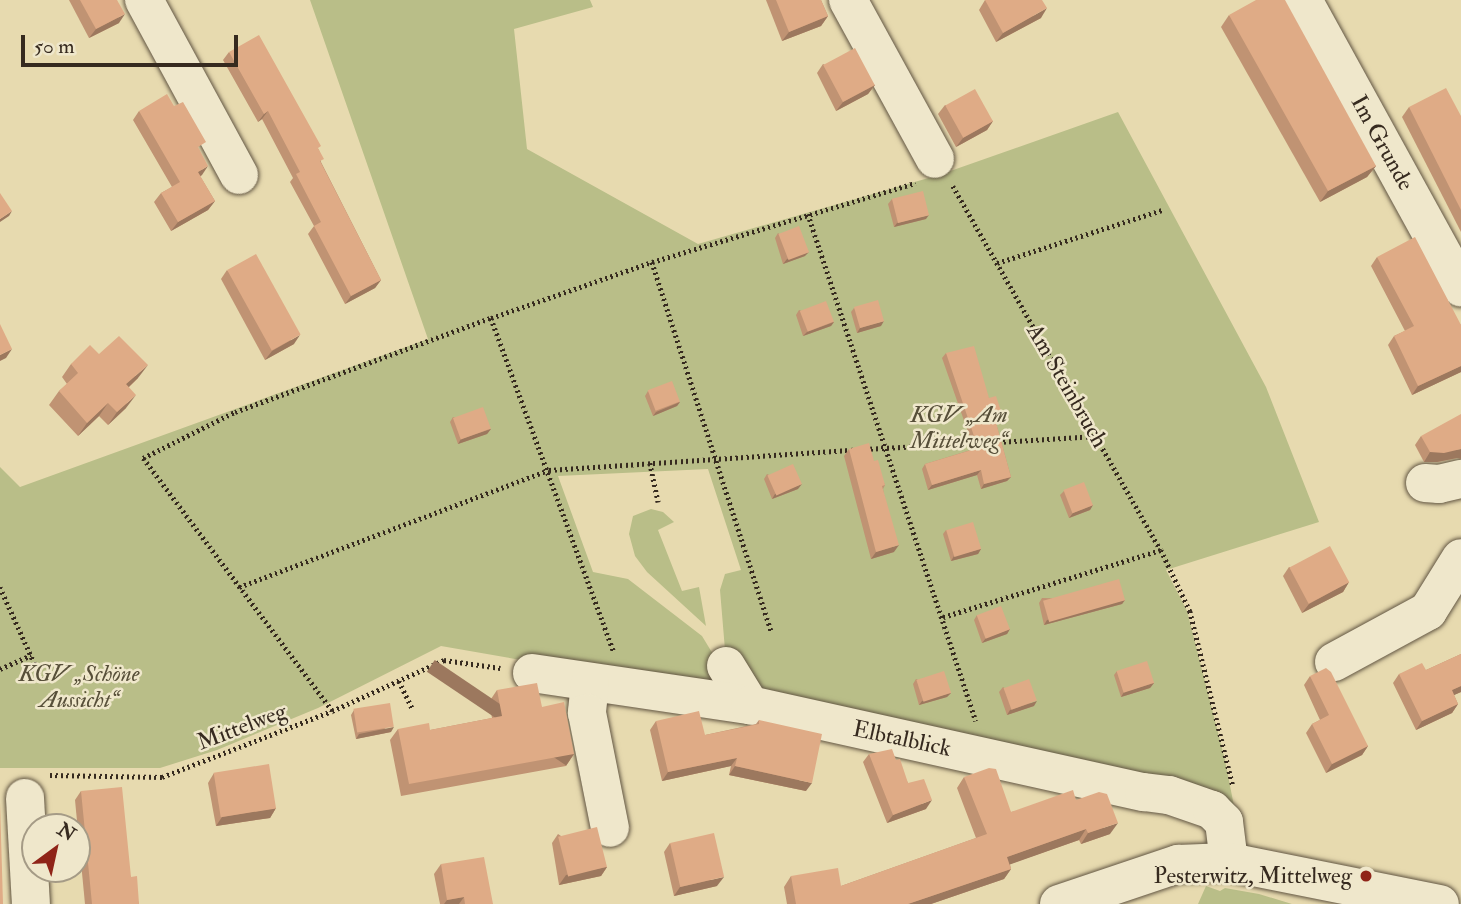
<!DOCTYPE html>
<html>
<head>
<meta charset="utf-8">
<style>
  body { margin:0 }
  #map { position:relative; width:1461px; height:904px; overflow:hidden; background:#e7daaf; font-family:"IM FELL Double Pica",serif }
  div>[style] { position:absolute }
  .green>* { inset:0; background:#b9be88 }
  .path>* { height:4.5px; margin-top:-2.25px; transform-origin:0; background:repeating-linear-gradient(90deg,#362a1f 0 2px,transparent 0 5.5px) }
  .roads { filter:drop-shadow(0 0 2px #625643) drop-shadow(0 0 2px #625643) }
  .minor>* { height:38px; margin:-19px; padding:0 19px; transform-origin:19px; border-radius:19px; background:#efe7cb }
  .wall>* { inset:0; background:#c09373 }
  .shaded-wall>* { inset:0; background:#9c785e; transform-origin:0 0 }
  .building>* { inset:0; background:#dfab86; transform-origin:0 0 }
  .dots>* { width:19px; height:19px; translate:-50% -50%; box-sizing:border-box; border:4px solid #efe7cb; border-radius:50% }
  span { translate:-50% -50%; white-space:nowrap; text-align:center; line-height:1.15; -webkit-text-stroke:5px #efe7cb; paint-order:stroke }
  .street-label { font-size:23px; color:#362a1f }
  .park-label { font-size:23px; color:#574f39; font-style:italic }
  .poi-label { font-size:23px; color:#362a1f }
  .right { translate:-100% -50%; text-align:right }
  .north { position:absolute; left:21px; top:813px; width:70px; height:70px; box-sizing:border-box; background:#efe7cb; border:2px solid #a59b86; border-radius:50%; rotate:33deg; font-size:19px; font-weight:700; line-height:28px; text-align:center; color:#362a1f }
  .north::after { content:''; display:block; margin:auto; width:24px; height:32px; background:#8f2418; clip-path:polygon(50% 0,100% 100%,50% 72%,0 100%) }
  .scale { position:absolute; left:21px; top:35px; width:217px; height:32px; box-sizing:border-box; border:4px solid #362a1f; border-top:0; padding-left:9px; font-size:21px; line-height:24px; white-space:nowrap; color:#362a1f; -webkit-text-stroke:5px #efe7cb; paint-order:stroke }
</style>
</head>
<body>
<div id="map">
  <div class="green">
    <div style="clip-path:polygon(310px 0,590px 0,593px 7px,514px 29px,527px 149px,698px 244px,939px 175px,1118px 112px,1266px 387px,1319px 522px,1166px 570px,1187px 611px,1225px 760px,1241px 842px,1235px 824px,759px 702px,725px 650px,720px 590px,725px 574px,741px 570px,708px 469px,558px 476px,593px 572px,628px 579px,702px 636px,719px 664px,727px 696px,441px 646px,318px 708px,217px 750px,160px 768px,0 768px,0 467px,20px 487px,428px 339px)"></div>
    <div style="clip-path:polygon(651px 509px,663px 512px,674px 522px,658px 530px,682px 591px,699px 587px,706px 626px,647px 572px,635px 556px,629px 534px,633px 516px)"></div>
    <div style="clip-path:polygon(1206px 886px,1220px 891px,1225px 888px,1259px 894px,1292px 904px,1198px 904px)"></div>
  </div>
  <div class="path">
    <div style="left:953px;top:186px;width:419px;rotate:60.3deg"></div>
    <div style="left:1161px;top:550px;width:68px;rotate:64.6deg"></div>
    <div style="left:1190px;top:611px;width:180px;rotate:76.2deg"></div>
    <div style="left:808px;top:214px;width:534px;rotate:71.67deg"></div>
    <div style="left:652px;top:262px;width:388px;rotate:72.1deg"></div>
    <div style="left:997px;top:263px;width:173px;rotate:-17.8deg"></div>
    <div style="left:491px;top:318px;width:357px;rotate:69.8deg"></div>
    <div style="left:998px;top:442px;width:98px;rotate:-3.5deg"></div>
    <div style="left:865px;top:449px;width:110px;rotate:-3.1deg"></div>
    <div style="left:650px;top:463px;width:40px;rotate:78deg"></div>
    <div style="left:0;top:587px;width:102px;rotate:65.7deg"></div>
    <div style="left:239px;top:587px;width:331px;rotate:-20.7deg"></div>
    <div style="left:549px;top:470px;width:305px;rotate:-3.8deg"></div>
    <div style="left:943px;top:617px;width:228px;rotate:-17.1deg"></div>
    <div style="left:0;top:669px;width:34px;rotate:-24deg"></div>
    <div style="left:399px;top:681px;width:32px;rotate:64deg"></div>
    <div style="left:332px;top:711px;width:316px;rotate:-126.8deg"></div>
    <div style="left:143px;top:458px;width:103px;rotate:-26.6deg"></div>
    <div style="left:235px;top:412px;width:273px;rotate:-20.2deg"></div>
    <div style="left:491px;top:318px;width:170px;rotate:-19.2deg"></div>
    <div style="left:652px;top:262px;width:275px;rotate:-16.7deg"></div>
    <div style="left:50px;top:775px;width:112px;rotate:1deg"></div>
    <div style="left:162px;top:777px;width:182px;rotate:-21.2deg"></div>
    <div style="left:332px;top:711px;width:123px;rotate:-24.5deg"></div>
    <div style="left:444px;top:660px;width:57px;rotate:8.1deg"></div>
  </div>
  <div class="roads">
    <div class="minor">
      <div style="left:144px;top:0;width:199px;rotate:61.5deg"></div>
      <div style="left:848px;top:0;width:181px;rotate:61.3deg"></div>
      <div style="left:1303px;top:0;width:328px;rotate:61.2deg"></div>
      <div style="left:1425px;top:483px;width:14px;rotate:4deg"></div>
      <div style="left:1439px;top:484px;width:23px;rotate:-13deg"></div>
      <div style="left:1334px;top:662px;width:107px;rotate:-28.5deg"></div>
      <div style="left:1428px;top:611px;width:62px;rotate:-58.1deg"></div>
      <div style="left:726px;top:666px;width:46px;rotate:58.4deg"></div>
      <div style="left:532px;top:673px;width:220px;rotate:8.4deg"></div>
      <div style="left:750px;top:705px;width:403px;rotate:12.5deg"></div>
      <div style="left:1144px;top:792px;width:25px;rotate:7deg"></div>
      <div style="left:1169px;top:795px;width:46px;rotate:19.2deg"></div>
      <div style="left:1212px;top:810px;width:17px;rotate:45deg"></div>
      <div style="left:1224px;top:822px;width:40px;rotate:82.9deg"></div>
      <div style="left:590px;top:683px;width:30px;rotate:96deg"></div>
      <div style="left:587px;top:713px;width:117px;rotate:78.7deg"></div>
      <div style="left:25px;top:798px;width:106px;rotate:86.8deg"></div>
      <div style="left:1059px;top:904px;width:126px;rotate:-18.6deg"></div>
      <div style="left:1178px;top:864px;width:51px;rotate:-2.2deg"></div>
      <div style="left:1229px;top:862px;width:215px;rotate:11.3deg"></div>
    </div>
  </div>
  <div class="wall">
    <div style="clip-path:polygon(69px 0,117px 0,119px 23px,89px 38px)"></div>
    <div style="clip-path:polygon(766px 0,821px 0,828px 16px,821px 26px,782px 41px)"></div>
    <div style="clip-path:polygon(985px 0,1041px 18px,996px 42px,979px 10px)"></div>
    <div style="clip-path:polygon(1229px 15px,1376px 166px,1367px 177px,1320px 202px,1221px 27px)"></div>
    <div style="clip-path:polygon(229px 52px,319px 150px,321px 162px,381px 280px,375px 288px,345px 304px,308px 234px,314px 226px,290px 182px,293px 178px,262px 119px,258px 122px,223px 60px)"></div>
    <div style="clip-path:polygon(823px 64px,875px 85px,868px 94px,836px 111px,817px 73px)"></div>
    <div style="clip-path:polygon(945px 105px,993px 121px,987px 130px,956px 147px,938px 114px)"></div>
    <div style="clip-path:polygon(1409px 107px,1461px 116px,1461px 232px,1402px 117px)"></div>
    <div style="clip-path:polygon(139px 111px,200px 151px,202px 175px,200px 176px,215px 201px,208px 210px,171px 231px,154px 202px,161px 193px,172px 187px,133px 120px)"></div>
    <div style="clip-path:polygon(892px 199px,926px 219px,894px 227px,888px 204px)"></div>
    <div style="clip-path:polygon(778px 233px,805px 256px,783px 264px,775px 238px)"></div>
    <div style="clip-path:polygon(1377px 257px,1461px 325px,1461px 372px,1412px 395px,1388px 345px,1394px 336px,1405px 331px,1371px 266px)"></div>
    <div style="clip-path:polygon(227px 270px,294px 344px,265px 360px,221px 279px)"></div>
    <div style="clip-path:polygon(854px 308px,881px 326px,857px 333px,851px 312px)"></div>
    <div style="clip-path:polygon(799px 310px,834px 322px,831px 326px,803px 336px,796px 315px)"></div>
    <div style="clip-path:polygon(946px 353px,989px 398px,1003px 417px,1000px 421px,996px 423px,1011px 477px,1007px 481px,981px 489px,977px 475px,928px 490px,922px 469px,925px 464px,974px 449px,942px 358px)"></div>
    <div style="clip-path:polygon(99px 354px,138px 378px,129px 387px,126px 408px,108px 425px,99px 416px,78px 436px,49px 405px,59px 391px,67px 384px,62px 377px,71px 364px)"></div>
    <div style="clip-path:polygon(648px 391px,680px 402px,677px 406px,653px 416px,645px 396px)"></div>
    <div style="clip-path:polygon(453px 417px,491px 429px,487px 434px,458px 444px,450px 422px)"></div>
    <div style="clip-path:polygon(1421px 436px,1457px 458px,1437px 462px,1424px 462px,1415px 445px)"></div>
    <div style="clip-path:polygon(849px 449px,874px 461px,885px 485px,883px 489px,894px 552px,871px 559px,844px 456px)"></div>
    <div style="clip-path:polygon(767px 474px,798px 489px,772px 499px,764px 479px)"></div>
    <div style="clip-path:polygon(1064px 491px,1093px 505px,1090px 510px,1069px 518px,1060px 495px)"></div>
    <div style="clip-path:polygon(946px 530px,981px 549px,978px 554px,951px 561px,943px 534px)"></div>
    <div style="clip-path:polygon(1289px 567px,1349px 582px,1343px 592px,1302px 613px,1283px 576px)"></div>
    <div style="clip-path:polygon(1042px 598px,1125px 600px,1122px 604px,1044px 625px,1039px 603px)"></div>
    <div style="clip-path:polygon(977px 615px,1010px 629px,1007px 634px,982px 643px,974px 620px)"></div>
    <div style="clip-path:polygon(1461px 654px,1461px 692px,1454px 695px,1458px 704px,1452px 713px,1416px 730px,1393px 683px,1399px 674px,1426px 670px)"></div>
    <div style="clip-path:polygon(1117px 671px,1154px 683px,1150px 688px,1121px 697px,1114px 675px)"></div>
    <div style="clip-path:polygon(1310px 676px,1368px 746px,1362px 755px,1326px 773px,1306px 733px,1312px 724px,1320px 720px,1304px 685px)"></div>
    <div style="clip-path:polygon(916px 679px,951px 693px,947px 697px,919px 705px,913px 684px)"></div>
    <div style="clip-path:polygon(1003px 687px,1034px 706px,1007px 715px,999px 692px)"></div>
    <div style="clip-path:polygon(497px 690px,542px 707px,574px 754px,566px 766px,401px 796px,390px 740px,398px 729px,430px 730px,492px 718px,489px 702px)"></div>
    <div style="clip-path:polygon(354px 710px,391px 732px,356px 739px,351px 715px)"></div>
    <div style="clip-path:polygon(759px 720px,806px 791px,729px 775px,731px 766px,662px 781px,650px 730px,656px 721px,705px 735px,756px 724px)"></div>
    <div style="clip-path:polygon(869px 754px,896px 760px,908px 783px,926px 809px,887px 823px,863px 762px)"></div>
    <div style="clip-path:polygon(214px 773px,276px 808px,270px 818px,216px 826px,208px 783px)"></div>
    <div style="clip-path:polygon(964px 777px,1011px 812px,1076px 800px,1110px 834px,1081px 844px,1079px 840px,1010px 864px,1011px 869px,1004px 879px,931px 904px,787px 904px,784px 887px,791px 876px,841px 886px,976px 838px,957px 788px)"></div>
    <div style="clip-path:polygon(81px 791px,131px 877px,139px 904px,85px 904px,75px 800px)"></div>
    <div style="clip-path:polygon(558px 834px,607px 867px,601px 876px,559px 885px,552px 843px)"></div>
    <div style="clip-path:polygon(670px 843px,717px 886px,674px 896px,664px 852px)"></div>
    <div style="clip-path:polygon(441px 864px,493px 904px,440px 904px,434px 874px)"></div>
  </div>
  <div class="shaded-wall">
    <div style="clip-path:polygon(1047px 8px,1041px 18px,996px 42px,1003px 33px)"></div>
    <div style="clip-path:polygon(125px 14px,119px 23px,89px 38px,96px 29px)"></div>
    <div style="clip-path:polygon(828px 16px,821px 26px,782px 41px,789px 32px)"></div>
    <div style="clip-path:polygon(875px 85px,868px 94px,836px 111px,843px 102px)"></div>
    <div style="clip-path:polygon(268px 111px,262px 119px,258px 122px,264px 114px)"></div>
    <div style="clip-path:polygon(993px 121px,987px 130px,956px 147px,963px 138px)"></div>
    <div style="clip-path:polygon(208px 166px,202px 175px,192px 181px,198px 172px)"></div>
    <div style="clip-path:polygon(1376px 166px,1367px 177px,1320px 202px,1328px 191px)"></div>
    <div style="clip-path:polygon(215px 201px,208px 210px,171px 231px,178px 222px)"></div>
    <div style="clip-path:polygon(12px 211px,9px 216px,0 222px,0 219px)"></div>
    <div style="clip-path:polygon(929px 215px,926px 219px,894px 227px,897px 223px)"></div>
    <div style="clip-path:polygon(809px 252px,805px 256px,783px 264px,787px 259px)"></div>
    <div style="clip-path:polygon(381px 280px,375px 288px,345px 304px,351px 296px)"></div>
    <div style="clip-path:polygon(884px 321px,881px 326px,857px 333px,860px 328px)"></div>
    <div style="clip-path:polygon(834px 322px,831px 326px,803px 336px,807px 332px)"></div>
    <div style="clip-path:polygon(300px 335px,294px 344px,265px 360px,272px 351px)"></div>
    <div style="clip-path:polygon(12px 349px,6px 358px,0 361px,0 355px)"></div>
    <div style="clip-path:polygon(148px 365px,138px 378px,117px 398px,126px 384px)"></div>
    <div style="clip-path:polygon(1461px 366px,1461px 372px,1412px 395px,1418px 386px)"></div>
    <div style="clip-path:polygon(136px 395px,126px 408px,108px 425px,117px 412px)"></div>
    <div style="clip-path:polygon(680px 402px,677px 406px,653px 416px,656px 412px)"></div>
    <div style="clip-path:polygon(108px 403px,99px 416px,78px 436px,87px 423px)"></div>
    <div style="clip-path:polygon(1003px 417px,1000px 421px,991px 424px,995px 419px)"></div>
    <div style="clip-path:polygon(491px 429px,487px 434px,458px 444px,461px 439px)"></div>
    <div style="clip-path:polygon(1461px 449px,1461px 459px,1457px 458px,1437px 462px,1424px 462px,1430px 452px)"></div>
    <div style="clip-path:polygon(981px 470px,977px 475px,928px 490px,932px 485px)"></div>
    <div style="clip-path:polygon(1011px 477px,1007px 481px,981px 489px,984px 484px)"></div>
    <div style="clip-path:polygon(802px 484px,798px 489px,772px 499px,775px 494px)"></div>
    <div style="clip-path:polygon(1093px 505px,1090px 510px,1069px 518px,1073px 513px)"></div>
    <div style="clip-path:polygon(899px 545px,894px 552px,871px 559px,876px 552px)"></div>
    <div style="clip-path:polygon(981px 549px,978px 554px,951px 561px,954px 556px)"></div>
    <div style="clip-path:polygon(1349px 582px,1343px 592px,1302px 613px,1309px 604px)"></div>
    <div style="clip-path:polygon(1125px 600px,1122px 604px,1044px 625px,1047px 620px)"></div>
    <div style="clip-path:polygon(1010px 629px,1007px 634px,982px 643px,986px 638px)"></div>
    <div style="clip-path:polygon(1154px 683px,1150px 688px,1121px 697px,1124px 692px)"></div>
    <div style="clip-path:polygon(1461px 686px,1461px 692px,1445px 699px,1452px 690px)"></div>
    <div style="clip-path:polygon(951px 693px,947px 697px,919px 705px,922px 701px)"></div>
    <div style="clip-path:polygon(1037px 701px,1034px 706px,1007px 715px,1010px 710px)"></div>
    <div style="clip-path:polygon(1458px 704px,1452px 713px,1416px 730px,1422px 721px)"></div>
    <div style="clip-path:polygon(394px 727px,391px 732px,356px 739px,359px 734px)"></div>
    <div style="clip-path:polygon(1368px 746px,1362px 755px,1326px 773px,1332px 764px)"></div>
    <div style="left:574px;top:754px;width:14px;height:168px;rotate:124deg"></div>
    <div style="clip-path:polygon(737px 758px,731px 766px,662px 781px,668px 772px)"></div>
    <div style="clip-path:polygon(735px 766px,812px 783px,806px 791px,729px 775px)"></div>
    <div style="clip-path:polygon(932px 800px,926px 809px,887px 823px,893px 815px)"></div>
    <div style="clip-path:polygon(276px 808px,270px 818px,216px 826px,222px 817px)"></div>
    <div style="clip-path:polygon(1118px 823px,1110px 834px,1081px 844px,1088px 833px)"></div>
    <div style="clip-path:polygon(1086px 829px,1079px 840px,1000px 868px,1007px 857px)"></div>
    <div style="clip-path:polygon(607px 867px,601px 876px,559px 885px,566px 875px)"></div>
    <div style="clip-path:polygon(1011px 869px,1004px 879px,931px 904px,908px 904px)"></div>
    <div style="clip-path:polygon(724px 877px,717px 886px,674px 896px,680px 887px)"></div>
    <div style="clip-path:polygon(464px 897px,459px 904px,444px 904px,447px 900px)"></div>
  </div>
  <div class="building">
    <div style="clip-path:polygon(80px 0,117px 0,125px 14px,96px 29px)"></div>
    <div style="clip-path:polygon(776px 0,821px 0,828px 16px,789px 32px)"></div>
    <div style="clip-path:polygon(985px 0,1042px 0,1047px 8px,1003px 33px)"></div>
    <div style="clip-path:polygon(1256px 0,1285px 0,1376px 166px,1328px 191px,1229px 15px)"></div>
    <div style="clip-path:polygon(259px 35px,321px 146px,318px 148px,324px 159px,320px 161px,381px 280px,351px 296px,314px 226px,321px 222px,296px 174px,300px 172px,268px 111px,264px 114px,229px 52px)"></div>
    <div style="left:855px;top:48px;width:42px;height:36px;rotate:62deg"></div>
    <div style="clip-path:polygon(1446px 88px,1461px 116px,1461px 210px,1409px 107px)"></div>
    <div style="left:975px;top:89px;width:37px;height:34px;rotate:61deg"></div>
    <div style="clip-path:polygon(167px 94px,174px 106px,183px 102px,206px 142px,198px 147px,208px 166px,198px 172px,215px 201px,178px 222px,161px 193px,180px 182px,139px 111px)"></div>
    <div style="left:923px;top:191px;width:25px;height:32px;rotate:76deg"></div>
    <div style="clip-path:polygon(0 193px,12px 211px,0 219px)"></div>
    <div style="left:799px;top:226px;width:28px;height:22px;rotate:69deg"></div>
    <div style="clip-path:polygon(1415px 237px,1461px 325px,1461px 366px,1418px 386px,1394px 336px,1414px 326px,1377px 257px)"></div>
    <div style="left:256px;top:254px;width:92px;height:33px;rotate:61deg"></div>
    <div style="left:878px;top:300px;width:22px;height:25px;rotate:74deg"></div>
    <div style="left:826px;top:301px;width:22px;height:28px;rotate:69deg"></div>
    <div style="clip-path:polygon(0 324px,12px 349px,0 355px)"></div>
    <div style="clip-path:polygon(119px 336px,148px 365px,126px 384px,136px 395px,117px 412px,108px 403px,87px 423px,59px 391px,78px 373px,71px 364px,90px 345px,99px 354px)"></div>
    <div style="clip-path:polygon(974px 346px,989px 398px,996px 396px,1003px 417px,995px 419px,1011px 477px,984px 484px,981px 470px,932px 485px,925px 464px,978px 448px,946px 353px)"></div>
    <div style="left:672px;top:381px;width:22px;height:26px;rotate:69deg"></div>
    <div style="left:483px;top:407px;width:23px;height:32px;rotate:70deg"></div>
    <div style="clip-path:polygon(1461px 414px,1461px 449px,1444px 453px,1430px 452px,1421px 436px)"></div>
    <div style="clip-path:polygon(869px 443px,874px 461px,878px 460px,885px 485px,882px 486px,899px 545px,876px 552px,849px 449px)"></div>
    <div style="left:793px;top:464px;width:22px;height:28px;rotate:66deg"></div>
    <div style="left:1084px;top:482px;width:25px;height:22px;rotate:69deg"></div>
    <div style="left:973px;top:522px;width:28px;height:28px;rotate:73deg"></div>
    <div style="left:1330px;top:546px;width:41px;height:46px;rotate:62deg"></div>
    <div style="left:1119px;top:579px;width:22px;height:79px;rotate:74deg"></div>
    <div style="left:1001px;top:606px;width:25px;height:26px;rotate:69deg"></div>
    <div style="clip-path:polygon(1461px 654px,1461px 686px,1452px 690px,1458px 704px,1422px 721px,1399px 674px,1422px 663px,1426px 670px)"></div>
    <div style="left:1147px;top:661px;width:23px;height:32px;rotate:72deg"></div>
    <div style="clip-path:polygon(1326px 668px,1331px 672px,1368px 746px,1332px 764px,1312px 724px,1329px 715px,1310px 676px)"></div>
    <div style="left:944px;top:671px;width:23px;height:29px;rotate:72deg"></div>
    <div style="left:1029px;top:679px;width:23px;height:27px;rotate:70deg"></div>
    <div style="clip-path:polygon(537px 683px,542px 707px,564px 702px,574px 754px,409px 784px,398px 729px,429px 723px,430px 730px,502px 716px,497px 690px)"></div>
    <div style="left:390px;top:703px;width:24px;height:37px;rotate:81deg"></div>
    <div style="clip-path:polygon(699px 711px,705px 735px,759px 724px,759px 720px,822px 734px,812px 783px,735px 766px,737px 758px,668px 772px,656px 721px)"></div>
    <div style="clip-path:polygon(892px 749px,896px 760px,900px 759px,908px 783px,924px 779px,932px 800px,893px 815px,869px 754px)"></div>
    <div style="left:269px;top:764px;width:45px;height:56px;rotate:81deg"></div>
    <div style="clip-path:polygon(989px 768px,996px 769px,1011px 812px,1073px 790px,1076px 800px,1099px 792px,1107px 794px,1118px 823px,1088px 833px,1086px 829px,1007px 857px,1011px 869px,908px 904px,796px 904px,791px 876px,838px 868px,841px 886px,987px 834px,964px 777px)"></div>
    <div style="clip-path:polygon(122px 787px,131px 877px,137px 876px,139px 904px,92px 904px,81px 791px)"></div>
    <div style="clip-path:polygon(0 802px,3px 904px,0 904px)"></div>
    <div style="left:597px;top:827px;width:41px;height:40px;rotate:76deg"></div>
    <div style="left:714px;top:833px;width:45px;height:45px;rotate:77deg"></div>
    <div style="clip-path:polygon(484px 857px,493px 904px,465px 904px,464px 897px,447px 900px,441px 864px)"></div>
  </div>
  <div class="dots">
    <div style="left:1366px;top:876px;background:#8f2418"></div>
  </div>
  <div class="street-label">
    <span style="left:1382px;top:143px;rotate:61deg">Im Grunde</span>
    <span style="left:1067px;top:386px;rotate:60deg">Am Steinbruch</span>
    <span style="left:242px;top:727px;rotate:-21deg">Mittelweg</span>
    <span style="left:902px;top:739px;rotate:12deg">Elbtalblick</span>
  </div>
  <div class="park-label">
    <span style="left:959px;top:428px">KGV „Am<br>Mittelweg“</span>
    <span style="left:79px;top:687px">KGV „Schöne<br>Aussicht“</span>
  </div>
  <div class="poi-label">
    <span class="right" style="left:1352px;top:876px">Pesterwitz, Mittelweg</span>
  </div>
  <div class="north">N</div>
  <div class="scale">50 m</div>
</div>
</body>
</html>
